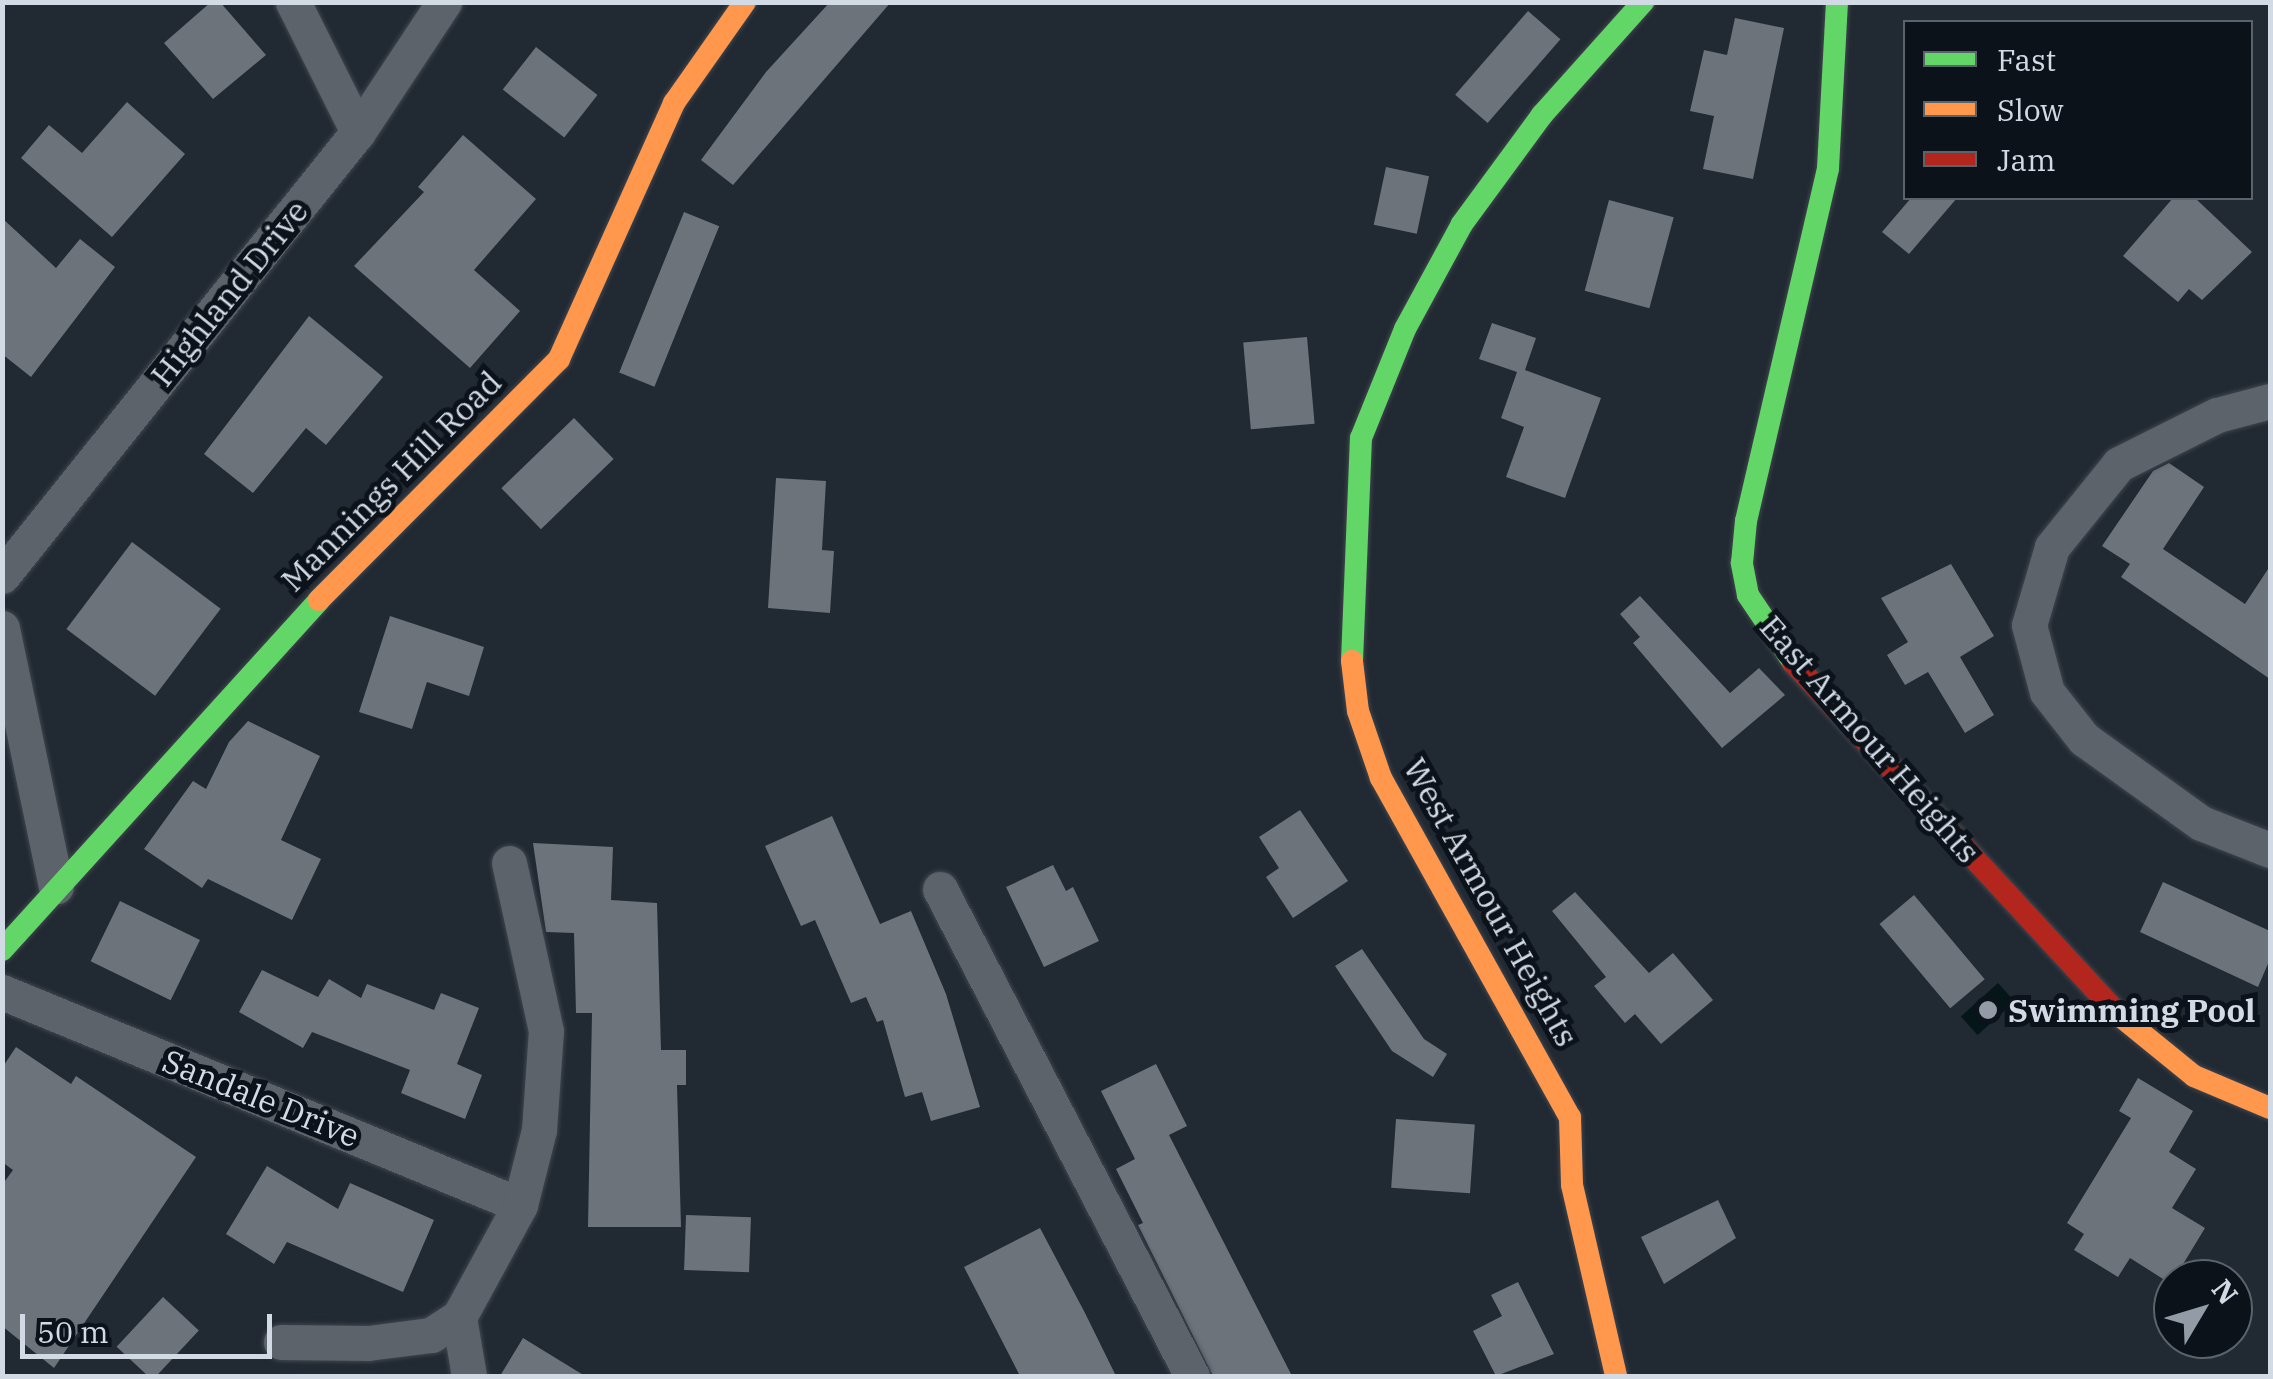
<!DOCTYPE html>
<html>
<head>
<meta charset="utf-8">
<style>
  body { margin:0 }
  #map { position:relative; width:2273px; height:1379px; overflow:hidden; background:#212932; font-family:"IBM Plex Serif",serif }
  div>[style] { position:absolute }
  .water>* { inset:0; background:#051619; transform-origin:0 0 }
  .building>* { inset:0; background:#6c737b; transform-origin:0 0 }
  .roads { filter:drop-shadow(0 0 2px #40464e) drop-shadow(0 0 2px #40464e) }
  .street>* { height:35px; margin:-17.5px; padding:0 17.5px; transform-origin:17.5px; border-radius:17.5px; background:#5c636a }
  .fast>* { height:22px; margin:-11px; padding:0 11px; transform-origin:11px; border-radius:11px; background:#63d668 }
  .slow>* { height:22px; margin:-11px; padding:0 11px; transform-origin:11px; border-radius:11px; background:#ff974d }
  .jam>* { height:22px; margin:-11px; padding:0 11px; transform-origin:11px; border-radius:11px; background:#b3261e }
  .dots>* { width:28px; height:28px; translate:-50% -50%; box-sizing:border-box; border:5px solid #0b1219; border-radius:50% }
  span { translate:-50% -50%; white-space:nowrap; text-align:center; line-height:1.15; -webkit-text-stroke:10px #0b1219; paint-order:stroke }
  .street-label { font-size:32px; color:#d1dae5 }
  .poi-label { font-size:32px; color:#d1dae5; font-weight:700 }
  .left { translate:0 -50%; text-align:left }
  .frame { position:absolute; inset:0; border:5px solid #d1dae5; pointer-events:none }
  .legend { position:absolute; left:1903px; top:20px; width:350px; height:180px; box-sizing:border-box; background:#0b1219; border:2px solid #5a626b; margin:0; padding:12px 18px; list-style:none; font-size:30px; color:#d1dae5 }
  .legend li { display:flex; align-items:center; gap:20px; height:50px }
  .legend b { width:50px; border:2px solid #5a626b }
  .north { position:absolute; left:2153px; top:1259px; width:100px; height:100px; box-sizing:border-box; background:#0b1219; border:2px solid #5a626b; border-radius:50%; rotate:52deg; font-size:28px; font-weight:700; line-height:40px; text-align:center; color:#d1dae5 }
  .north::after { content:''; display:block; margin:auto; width:35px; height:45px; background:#939ca6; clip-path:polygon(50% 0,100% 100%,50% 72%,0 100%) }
  .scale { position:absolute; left:20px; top:1314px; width:252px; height:45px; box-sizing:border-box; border:5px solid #d1dae5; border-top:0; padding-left:12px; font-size:30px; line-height:35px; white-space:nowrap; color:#d1dae5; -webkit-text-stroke:8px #0b1219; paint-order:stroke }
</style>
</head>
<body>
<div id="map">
  <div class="water">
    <div style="left:1998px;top:983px;width:25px;height:50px;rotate:48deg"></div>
  </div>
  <div class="building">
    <div style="clip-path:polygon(211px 2px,220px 2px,266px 55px,213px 99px,164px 43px)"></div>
    <div style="clip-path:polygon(830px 2px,891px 2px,733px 185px,701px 160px,766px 72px)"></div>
    <div style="left:1528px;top:11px;width:43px;height:111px;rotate:41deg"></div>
    <div style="clip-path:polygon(1735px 18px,1784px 28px,1753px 179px,1703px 169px,1714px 116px,1690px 111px,1704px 50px,1727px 55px)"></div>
    <div style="left:536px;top:47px;width:78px;height:54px;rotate:38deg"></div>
    <div style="clip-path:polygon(127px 102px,185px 154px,112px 237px,21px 158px,49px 125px,82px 153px)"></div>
    <div style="clip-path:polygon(463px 135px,536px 199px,474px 270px,520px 311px,470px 368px,354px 266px,424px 192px,418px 187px)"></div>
    <div style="left:1386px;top:167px;width:44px;height:59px;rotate:12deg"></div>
    <div style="clip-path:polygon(1911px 198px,1957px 198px,1909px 254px,1882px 232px)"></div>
    <div style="clip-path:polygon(2173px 198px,2195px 198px,2252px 252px,2202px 300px,2189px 289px,2178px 302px,2123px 256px)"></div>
    <div style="left:1609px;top:200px;width:67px;height:94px;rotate:15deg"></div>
    <div style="left:684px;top:212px;width:38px;height:173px;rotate:22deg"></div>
    <div style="clip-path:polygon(2px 218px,56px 268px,80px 239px,115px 267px,31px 377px,2px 354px)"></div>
    <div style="clip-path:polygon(309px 316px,383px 377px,326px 445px,306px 428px,253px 493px,204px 454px)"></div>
    <div style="clip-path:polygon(1492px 323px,1536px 338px,1525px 370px,1601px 398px,1565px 498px,1506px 477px,1524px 427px,1501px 418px,1517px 372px,1479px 359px)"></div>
    <div style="left:1307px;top:337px;width:87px;height:64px;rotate:85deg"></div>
    <div style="left:574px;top:418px;width:57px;height:101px;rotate:46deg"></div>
    <div style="clip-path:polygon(2169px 463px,2204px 487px,2163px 549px,2245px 604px,2270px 566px,2270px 679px,2121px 577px,2130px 564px,2102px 546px,2153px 471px)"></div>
    <div style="clip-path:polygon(776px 478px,826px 481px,822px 550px,834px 551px,830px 613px,768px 608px)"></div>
    <div style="left:132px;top:542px;width:111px;height:109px;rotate:37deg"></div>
    <div style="clip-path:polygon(1951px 564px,1994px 636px,1960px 657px,1994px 715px,1965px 733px,1928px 672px,1905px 685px,1887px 655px,1908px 642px,1881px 598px)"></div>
    <div style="clip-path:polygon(1640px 596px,1730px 693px,1759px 668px,1785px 695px,1722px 748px,1633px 643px,1640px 637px,1620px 614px)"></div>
    <div style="clip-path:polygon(390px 616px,484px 647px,469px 696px,427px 682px,412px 729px,359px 712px)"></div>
    <div style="clip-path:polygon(248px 721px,320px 756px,281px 840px,321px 859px,292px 920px,208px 879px,202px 888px,144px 849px,193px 781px,206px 789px,229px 742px)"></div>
    <div style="clip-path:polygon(1300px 810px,1348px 881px,1293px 918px,1266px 877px,1279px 868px,1259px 837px)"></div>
    <div style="clip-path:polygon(832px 816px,880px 924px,911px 911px,946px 994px,980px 1107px,931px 1121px,922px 1092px,905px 1097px,883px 1020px,877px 1022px,866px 997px,851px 1003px,815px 920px,801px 926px,765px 846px)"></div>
    <div style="clip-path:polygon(533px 843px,613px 847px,611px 900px,657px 903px,661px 1050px,686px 1050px,686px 1085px,677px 1085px,681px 1227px,588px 1227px,592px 1013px,576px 1013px,574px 933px,546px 932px)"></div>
    <div style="clip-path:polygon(1053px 865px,1066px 891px,1073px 887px,1099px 941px,1044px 967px,1006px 887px)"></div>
    <div style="clip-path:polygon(2163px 882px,2270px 931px,2270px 959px,2258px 987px,2140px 932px)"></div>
    <div style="clip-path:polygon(1575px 892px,1649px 973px,1673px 953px,1713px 1000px,1661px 1044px,1635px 1014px,1625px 1023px,1594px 986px,1606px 977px,1552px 911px)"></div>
    <div style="left:1914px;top:895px;width:110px;height:45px;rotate:50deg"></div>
    <div style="left:120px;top:901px;width:89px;height:67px;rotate:26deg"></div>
    <div style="clip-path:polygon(1362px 949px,1424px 1039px,1447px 1054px,1433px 1077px,1392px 1051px,1335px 966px)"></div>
    <div style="clip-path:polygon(262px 970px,318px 997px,329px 979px,361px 998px,367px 984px,434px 1010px,441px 993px,479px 1008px,457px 1064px,482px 1075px,465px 1119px,401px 1093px,410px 1070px,312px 1032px,303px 1048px,239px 1012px)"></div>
    <div style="clip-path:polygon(16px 1047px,71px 1084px,76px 1076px,196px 1157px,54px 1368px,2px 1326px,2px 1185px,13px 1170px,2px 1162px,2px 1068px)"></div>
    <div style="clip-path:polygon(1156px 1064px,1187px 1126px,1169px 1135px,1292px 1376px,1213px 1376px,1138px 1225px,1143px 1223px,1116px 1169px,1135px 1159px,1101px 1091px)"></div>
    <div style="clip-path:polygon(2138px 1078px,2193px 1111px,2169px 1152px,2196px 1169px,2172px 1208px,2205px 1228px,2171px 1284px,2130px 1258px,2118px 1277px,2074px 1250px,2084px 1234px,2067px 1223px,2131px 1118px,2119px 1111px)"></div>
    <div style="left:1396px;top:1119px;width:79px;height:69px;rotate:4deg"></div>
    <div style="clip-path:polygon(267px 1166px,338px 1209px,350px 1183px,434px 1220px,403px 1292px,287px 1242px,274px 1264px,226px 1234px)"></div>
    <div style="clip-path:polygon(1718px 1200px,1736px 1238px,1664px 1284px,1641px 1237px)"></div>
    <div style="left:686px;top:1215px;width:65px;height:55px;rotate:2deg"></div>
    <div style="clip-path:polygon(1040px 1228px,1085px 1313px,1116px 1376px,1020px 1376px,981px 1300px,964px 1267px)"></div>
    <div style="clip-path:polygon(1518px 1282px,1554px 1354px,1496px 1376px,1473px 1331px,1502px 1316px,1491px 1295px)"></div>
    <div style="left:163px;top:1297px;width:49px;height:68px;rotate:43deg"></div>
    <div style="clip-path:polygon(523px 1338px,585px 1376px,500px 1376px)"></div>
  </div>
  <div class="roads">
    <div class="street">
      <div style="left:293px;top:2px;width:145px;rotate:63.4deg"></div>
      <div style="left:2270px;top:401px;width:55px;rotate:165.2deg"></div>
      <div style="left:2217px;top:415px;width:110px;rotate:153.4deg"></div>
      <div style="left:2119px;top:464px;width:107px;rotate:128.9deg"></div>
      <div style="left:2052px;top:547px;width:81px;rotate:106.4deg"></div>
      <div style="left:2029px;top:625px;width:69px;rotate:75deg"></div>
      <div style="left:2047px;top:692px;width:60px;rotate:51.8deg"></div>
      <div style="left:2084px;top:739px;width:144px;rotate:35.7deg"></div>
      <div style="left:2201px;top:823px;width:74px;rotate:21.4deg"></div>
      <div style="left:2px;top:576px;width:569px;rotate:-51.28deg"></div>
      <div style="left:358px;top:132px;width:156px;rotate:-56.5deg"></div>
      <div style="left:2px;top:628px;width:264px;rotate:78.2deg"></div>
      <div style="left:940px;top:889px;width:548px;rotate:62.64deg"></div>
      <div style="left:2px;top:992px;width:560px;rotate:22.35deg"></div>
      <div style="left:459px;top:1317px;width:60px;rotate:80.4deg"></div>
      <div style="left:281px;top:1342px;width:87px;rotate:0.7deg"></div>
      <div style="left:368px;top:1343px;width:64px;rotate:-7.2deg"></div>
      <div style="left:431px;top:1335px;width:33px;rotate:-33deg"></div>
      <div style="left:459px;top:1317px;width:128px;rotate:-61.4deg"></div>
      <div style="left:520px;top:1205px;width:77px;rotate:-75.8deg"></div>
      <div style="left:539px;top:1130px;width:99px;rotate:-86deg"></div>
      <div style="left:546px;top:1031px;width:172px;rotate:-102.4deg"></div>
    </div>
    <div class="fast">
      <div style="left:1352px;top:661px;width:223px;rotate:-87.7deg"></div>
      <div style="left:1361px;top:438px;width:118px;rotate:-68deg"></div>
      <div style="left:1405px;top:329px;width:119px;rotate:-61.5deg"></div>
      <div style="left:1462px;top:224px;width:135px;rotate:-53.7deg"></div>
      <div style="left:1542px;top:115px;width:152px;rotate:-48.2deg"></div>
      <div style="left:1793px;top:662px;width:81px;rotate:-123.9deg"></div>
      <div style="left:1748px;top:595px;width:33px;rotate:-101deg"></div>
      <div style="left:1742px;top:563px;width:42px;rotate:-84.6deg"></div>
      <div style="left:1746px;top:521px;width:362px;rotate:-76.9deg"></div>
      <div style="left:1828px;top:168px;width:166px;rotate:-86.9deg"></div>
      <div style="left:2px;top:950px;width:472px;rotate:-47.8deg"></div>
    </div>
    <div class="slow">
      <div style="left:319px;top:600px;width:340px;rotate:-45.1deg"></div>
      <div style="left:559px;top:359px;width:281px;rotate:-65.8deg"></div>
      <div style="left:674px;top:103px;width:123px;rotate:-54.9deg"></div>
      <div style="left:1352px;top:661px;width:50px;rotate:83.2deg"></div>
      <div style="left:1358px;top:711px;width:71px;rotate:71.1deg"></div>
      <div style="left:1381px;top:778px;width:388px;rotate:60.9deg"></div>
      <div style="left:1570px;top:1117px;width:68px;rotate:88.3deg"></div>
      <div style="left:1572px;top:1185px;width:196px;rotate:77deg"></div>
      <div style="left:2119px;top:1015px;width:97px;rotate:39.1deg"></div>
      <div style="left:2194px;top:1076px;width:82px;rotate:22.8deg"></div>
    </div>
    <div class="jam">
      <div style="left:1793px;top:662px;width:481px;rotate:47.3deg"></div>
    </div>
  </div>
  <div class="dots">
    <div style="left:1988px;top:1010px;background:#939ca6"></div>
  </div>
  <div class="street-label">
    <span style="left:229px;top:293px;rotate:-51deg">Highland Drive</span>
    <span style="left:391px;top:481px;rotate:-45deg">Mannings Hill Road</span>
    <span style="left:1870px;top:739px;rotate:49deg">East Armour Heights</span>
    <span style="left:1491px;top:902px;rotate:61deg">West Armour Heights</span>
    <span style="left:261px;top:1098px;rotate:22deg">Sandale Drive</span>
  </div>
  <div class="poi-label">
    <span class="left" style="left:2008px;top:1010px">Swimming Pool</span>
  </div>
  <div class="frame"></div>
  <ul class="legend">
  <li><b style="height:12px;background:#63d668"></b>Fast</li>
  <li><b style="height:12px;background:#ff974d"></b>Slow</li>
  <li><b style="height:12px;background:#b3261e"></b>Jam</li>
  </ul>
  <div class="north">N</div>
  <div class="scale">50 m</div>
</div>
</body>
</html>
